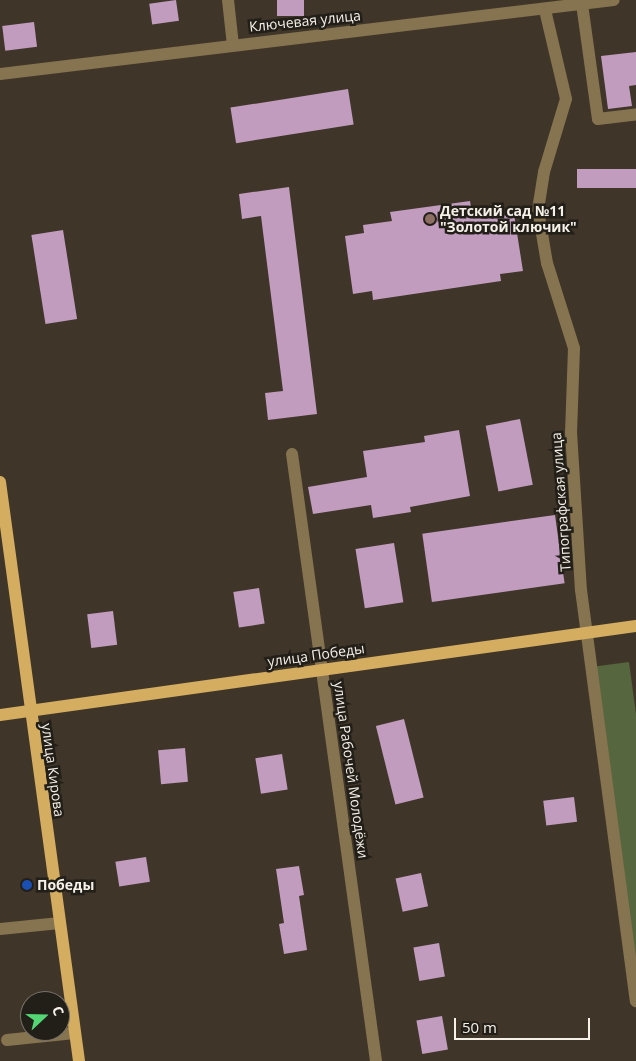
<!DOCTYPE html>
<html>
<head>
<meta charset="utf-8">
<style>
  body { margin:0 }
  #map { position:relative; width:636px; height:1061px; overflow:hidden; background:#3f3629; font-family:"Open Sans",sans-serif }
  div>[style] { position:absolute }
  .green>* { inset:0; background:#56663e }
  .building>* { inset:0; background:#c19cbf; transform-origin:0 0 }
  .minor>* { height:12px; margin:-6px; padding:0 6px; transform-origin:6px; border-radius:6px; background:#86734f }
  .major>* { height:12px; margin:-6px; padding:0 6px; transform-origin:6px; border-radius:6px; background:#d4ad60 }
  .dots>* { width:14px; height:14px; translate:-50% -50%; box-sizing:border-box; border:2px solid #221e18; border-radius:50% }
  span { translate:-50% -50%; white-space:nowrap; text-align:center; line-height:1.15; -webkit-text-stroke:5px #221e18; paint-order:stroke }
  .street-label { font-size:14px; color:#f6f1e8 }
  .poi-label { font-size:14px; color:#f6f1e8; font-weight:700 }
  .left { translate:0 -50%; text-align:left }
  .north { position:absolute; left:20px; top:991px; width:50px; height:50px; box-sizing:border-box; background:#221e18; border:1px solid #77726b; border-radius:50%; rotate:69deg; font-size:14px; font-weight:700; line-height:20px; text-align:center; color:#f6f1e8 }
  .north::after { content:''; display:block; margin:auto; width:18px; height:22px; background:#53d673; clip-path:polygon(50% 0,100% 100%,50% 72%,0 100%) }
  .scale { position:absolute; left:454px; top:1018px; width:136px; height:22px; box-sizing:border-box; border:2px solid #f6f1e8; border-top:0; padding-left:6px; font-size:15px; line-height:18px; white-space:nowrap; color:#f6f1e8; -webkit-text-stroke:4px #221e18; paint-order:stroke }
</style>
</head>
<body>
<div id="map">
  <div class="green">
    <div style="clip-path:polygon(629px 662px,636px 714px,636px 1001px,591px 667px)"></div>
  </div>
  <div class="building">
    <div style="left:176px;top:0;width:21px;height:27px;rotate:82deg"></div>
    <div style="left:277px;top:0;width:27px;height:16px"></div>
    <div style="left:34px;top:22px;width:25px;height:32px;rotate:83deg"></div>
    <div style="clip-path:polygon(636px 52px,636px 85px,629px 86px,632px 106px,608px 109px,601px 56px)"></div>
    <div style="left:348px;top:89px;width:36px;height:119px;rotate:81deg"></div>
    <div style="left:636px;top:169px;width:19px;height:59px;rotate:90deg"></div>
    <div style="clip-path:polygon(289px 187px,317px 414px,268px 420px,265px 393px,283px 391px,261px 216px,242px 219px,239px 194px)"></div>
    <div style="clip-path:polygon(470px 201px,472px 213px,494px 209px,495px 217px,514px 214px,523px 271px,500px 274px,501px 281px,373px 300px,372px 291px,353px 294px,345px 236px,364px 233px,363px 225px,392px 221px,390px 212px)"></div>
    <div style="left:63px;top:230px;width:90px;height:32px;rotate:81deg"></div>
    <div style="left:520px;top:419px;width:67px;height:35px;rotate:79deg"></div>
    <div style="clip-path:polygon(459px 430px,470px 496px,410px 507px,411px 512px,373px 518px,371px 505px,313px 514px,308px 487px,367px 477px,363px 451px,425px 442px,424px 436px)"></div>
    <div style="left:555px;top:515px;width:69px;height:134px;rotate:82deg"></div>
    <div style="left:394px;top:543px;width:60px;height:39px;rotate:81deg"></div>
    <div style="left:259px;top:588px;width:36px;height:26px;rotate:81deg"></div>
    <div style="left:113px;top:611px;width:34px;height:26px;rotate:83deg"></div>
    <div style="left:404px;top:719px;width:81px;height:29px;rotate:76deg"></div>
    <div style="left:185px;top:748px;width:34px;height:27px;rotate:85deg"></div>
    <div style="left:282px;top:754px;width:36px;height:27px;rotate:81deg"></div>
    <div style="left:574px;top:797px;width:25px;height:31px;rotate:83deg"></div>
    <div style="left:146px;top:857px;width:25px;height:31px;rotate:81deg"></div>
    <div style="clip-path:polygon(299px 866px,304px 895px,299px 896px,307px 950px,284px 954px,279px 924px,284px 923px,276px 869px)"></div>
    <div style="left:421px;top:873px;width:34px;height:26px;rotate:78deg"></div>
    <div style="left:439px;top:943px;width:34px;height:26px;rotate:80deg"></div>
    <div style="left:442px;top:1016px;width:34px;height:26px;rotate:80deg"></div>
  </div>
  <div class="minor">
    <div style="left:228px;top:0;width:45px;rotate:83.7deg"></div>
    <div style="left:582px;top:4px;width:116px;rotate:82.1deg"></div>
    <div style="left:598px;top:119px;width:38px;rotate:-7deg"></div>
    <div style="left:545px;top:10px;width:91px;rotate:76.7deg"></div>
    <div style="left:566px;top:99px;width:76px;rotate:106.8deg"></div>
    <div style="left:544px;top:172px;width:38px;rotate:99deg"></div>
    <div style="left:538px;top:210px;width:54px;rotate:80.4deg"></div>
    <div style="left:547px;top:263px;width:89px;rotate:72.4deg"></div>
    <div style="left:574px;top:348px;width:84px;rotate:92deg"></div>
    <div style="left:571px;top:432px;width:158px;rotate:86.4deg"></div>
    <div style="left:581px;top:590px;width:415px;rotate:82.4deg"></div>
    <div style="left:0;top:74px;width:618px;rotate:-6.87deg"></div>
    <div style="left:292px;top:454px;width:613px;rotate:82.12deg"></div>
    <div style="left:0;top:929px;width:60px;rotate:-5.7deg"></div>
    <div style="left:7px;top:1040px;width:68px;rotate:-5.9deg"></div>
  </div>
  <div class="major">
    <div style="left:0;top:482px;width:584px;rotate:82.23deg"></div>
    <div style="left:0;top:715px;width:642px;rotate:-7.97deg"></div>
  </div>
  <div class="dots">
    <div style="left:430px;top:219px;background:#8d6e63"></div>
    <div style="left:27px;top:885px;background:#1a4fb4"></div>
  </div>
  <div class="street-label">
    <span style="left:305px;top:21px;rotate:-6deg">Ключевая улица</span>
    <span style="left:561px;top:502px;rotate:-94deg">Типографская улица</span>
    <span style="left:316px;top:655px;rotate:-8deg">улица Победы</span>
    <span style="left:53px;top:770px;rotate:82deg">улица Кирова</span>
    <span style="left:351px;top:770px;rotate:82deg">улица Рабочей Молодёжи</span>
  </div>
  <div class="poi-label">
    <span class="left" style="left:440px;top:219px">Детский сад №11<br>"Золотой ключик"</span>
    <span class="left" style="left:37px;top:885px">Победы</span>
  </div>
  <div class="north">С</div>
  <div class="scale">50 m</div>
</div>
</body>
</html>
